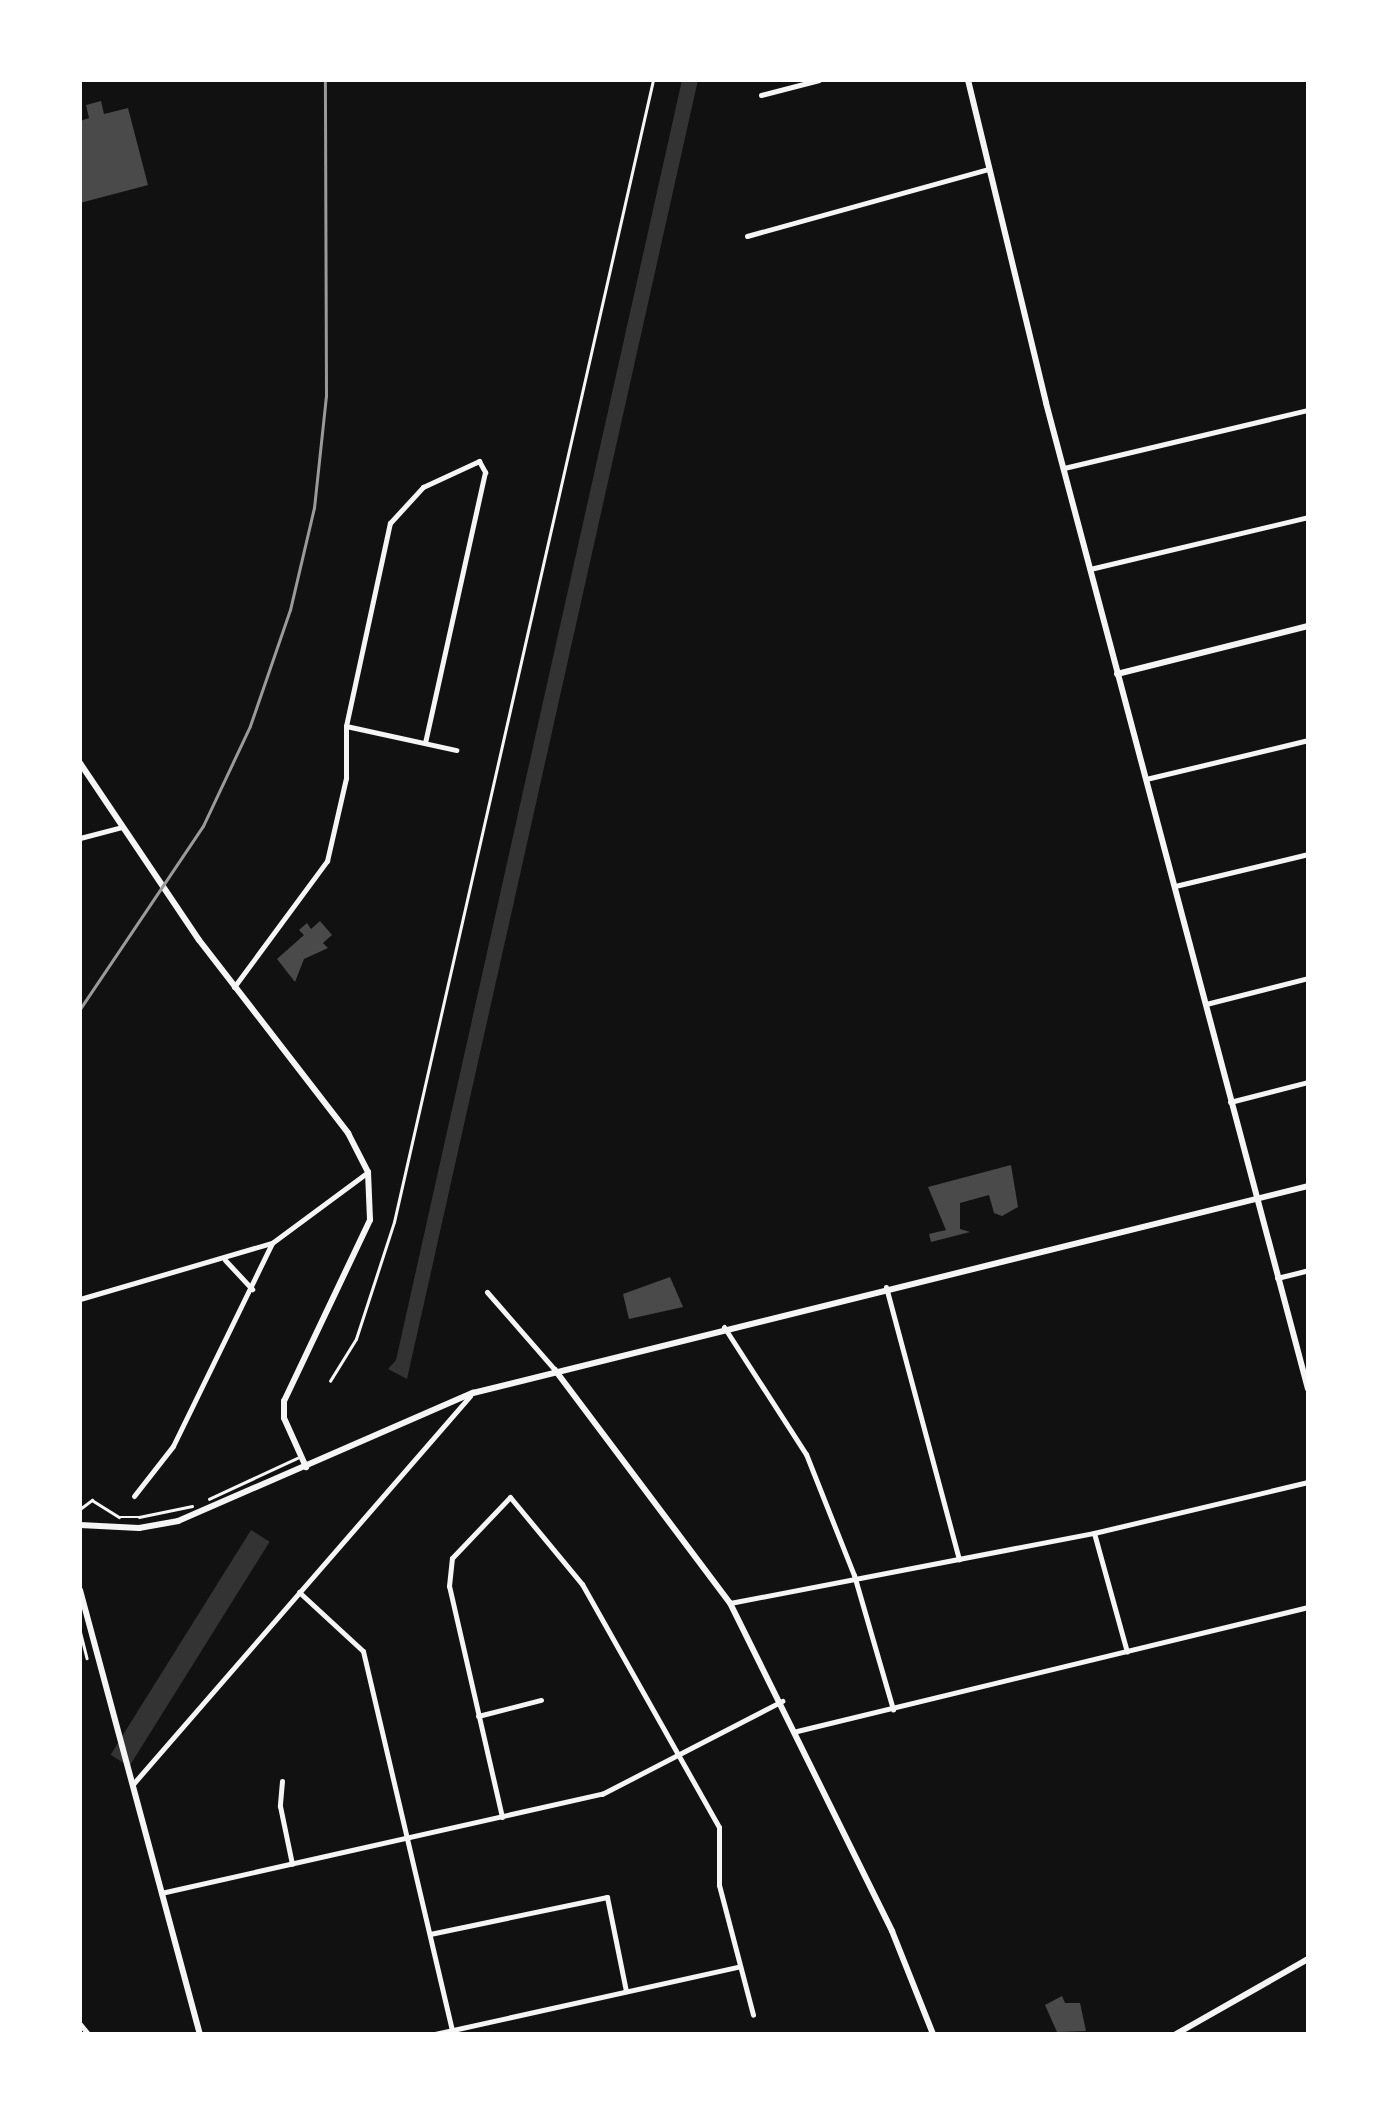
<!DOCTYPE html>
<html>
<head>
<meta charset="utf-8">
<style>
  body { margin:0 }
  #map { position:relative; width:1388px; height:2114px; overflow:hidden; background:#111; font-family:"Sofia Sans Condensed",sans-serif }
  div>[style] { position:absolute }
  .water>* { inset:0; background:#333; transform-origin:0 0 }
  .building>* { inset:0; background:#4a4a4a }
  .path>* { height:2.5px; margin:-1.25px; padding:0 1.25px; transform-origin:1.25px; border-radius:1.25px; background:#f5f5f5 }
  .minor>* { height:5px; margin:-2.5px; padding:0 2.5px; transform-origin:2.5px; border-radius:2.5px; background:#f5f5f5 }
  .tertiary>* { height:6px; margin:-3px; padding:0 3px; transform-origin:3px; border-radius:3px; background:#f5f5f5 }
  .secondary>* { height:6px; margin:-3px; padding:0 3px; transform-origin:3px; border-radius:3px; background:#f5f5f5 }
  .rail>* { height:2.5px; margin:-1.25px; padding:0 1.25px; transform-origin:1.25px; border-radius:1.25px; background:#9a9a9a }
  span { translate:-50% -50%; white-space:nowrap; text-align:center; line-height:1.15; -webkit-text-stroke:10px #fff; paint-order:stroke }
  .frame { position:absolute; inset:0; border:82px solid #fff; pointer-events:none }
</style>
</head>
<body>
<div id="map">
  <div class="water">
    <div style="clip-path:polygon(682px 80px,698px 80px,407px 1379px,388px 1369px,396px 1360px)"></div>
    <div style="left:251px;top:1530px;width:22px;height:265px;rotate:32deg"></div>
  </div>
  <div class="building">
    <div style="clip-path:polygon(101px 101px,104px 114px,128px 108px,148px 185px,80px 203px,80px 121px,89px 118px,86px 105px)"></div>
    <div style="clip-path:polygon(320px 921px,332px 935px,323px 943px,328px 948px,304px 959px,295px 982px,277px 959px,304px 935px,299px 930px,307px 923px,311px 929px)"></div>
    <div style="clip-path:polygon(1011px 1165px,1018px 1207px,1002px 1216px,994px 1213px,989px 1195px,960px 1203px,960px 1229px,970px 1232px,931px 1242px,929px 1234px,946px 1230px,928px 1187px)"></div>
    <div style="clip-path:polygon(670px 1277px,683px 1307px,629px 1319px,623px 1294px)"></div>
    <div style="clip-path:polygon(1062px 1996px,1065px 2003px,1080px 2003px,1086px 2031px,1057px 2032px,1045px 2005px)"></div>
  </div>
  <div class="path">
    <div style="left:330px;top:1381px;width:49px;rotate:-58.2deg"></div>
    <div style="left:356px;top:1339px;width:123px;rotate:-72deg"></div>
    <div style="left:394px;top:1222px;width:1171px;rotate:-77.22deg"></div>
    <div style="left:209px;top:1499px;width:97px;rotate:-25deg"></div>
    <div style="left:80px;top:1509px;width:15px;rotate:-37deg"></div>
    <div style="left:92px;top:1500px;width:32px;rotate:32deg"></div>
    <div style="left:119px;top:1517px;width:20px"></div>
    <div style="left:139px;top:1517px;width:54px;rotate:-11.7deg"></div>
    <div style="left:80px;top:1630px;width:29px;rotate:76deg"></div>
  </div>
  <div class="minor">
    <div style="left:761px;top:95px;width:60px;rotate:-14.5deg"></div>
    <div style="left:747px;top:236px;width:250px;rotate:-15.5deg"></div>
    <div style="left:1064px;top:468px;width:251px;rotate:-13.4deg"></div>
    <div style="left:1090px;top:569px;width:224px;rotate:-13.4deg"></div>
    <div style="left:346px;top:726px;width:113px;rotate:12.3deg"></div>
    <div style="left:1146px;top:779px;width:167px;rotate:-13.5deg"></div>
    <div style="left:80px;top:838px;width:43px;rotate:-14.7deg"></div>
    <div style="left:1175px;top:886px;width:137px;rotate:-13.5deg"></div>
    <div style="left:234px;top:987px;width:157px;rotate:-53.6deg"></div>
    <div style="left:327px;top:861px;width:85px;rotate:-77.1deg"></div>
    <div style="left:346px;top:778px;width:52px;rotate:-90deg"></div>
    <div style="left:346px;top:726px;width:208px;rotate:-77.8deg"></div>
    <div style="left:390px;top:523px;width:49px;rotate:-47.5deg"></div>
    <div style="left:423px;top:487px;width:62px;rotate:-24.9deg"></div>
    <div style="left:479px;top:461px;width:13px;rotate:61deg"></div>
    <div style="left:485px;top:472px;width:277px;rotate:102.5deg"></div>
    <div style="left:1206px;top:1004px;width:105px;rotate:-14.3deg"></div>
    <div style="left:1230px;top:1102px;width:81px;rotate:-14.4deg"></div>
    <div style="left:225px;top:1260px;width:40px;rotate:47deg"></div>
    <div style="left:1277px;top:1278px;width:32px;rotate:-14deg"></div>
    <div style="left:886px;top:1287px;width:282px;rotate:75deg"></div>
    <div style="left:487px;top:1292px;width:103px;rotate:48.9deg"></div>
    <div style="left:80px;top:1299px;width:200px;rotate:-16.3deg"></div>
    <div style="left:272px;top:1243px;width:119px;rotate:-36.5deg"></div>
    <div style="left:724px;top:1327px;width:151px;rotate:57.2deg"></div>
    <div style="left:806px;top:1454px;width:130px;rotate:68.4deg"></div>
    <div style="left:854px;top:1575px;width:140px;rotate:73.8deg"></div>
    <div style="left:134px;top:1496px;width:63px;rotate:-52deg"></div>
    <div style="left:173px;top:1446px;width:226px;rotate:-64deg"></div>
    <div style="left:1094px;top:1533px;width:123px;rotate:74.5deg"></div>
    <div style="left:299px;top:1592px;width:87px;rotate:42.7deg"></div>
    <div style="left:363px;top:1651px;width:390px;rotate:76.8deg"></div>
    <div style="left:730px;top:1603px;width:371px;rotate:-10.9deg"></div>
    <div style="left:1094px;top:1533px;width:220px;rotate:-13.4deg"></div>
    <div style="left:478px;top:1716px;width:65px;rotate:-14.3deg"></div>
    <div style="left:797px;top:1731px;width:526px;rotate:-13.64deg"></div>
    <div style="left:282px;top:1781px;width:25px;rotate:95deg"></div>
    <div style="left:280px;top:1806px;width:59px;rotate:78.3deg"></div>
    <div style="left:133px;top:1784px;width:514px;rotate:-49.02deg"></div>
    <div style="left:502px;top:1817px;width:237px;rotate:-102.9deg"></div>
    <div style="left:449px;top:1586px;width:28px;rotate:-84deg"></div>
    <div style="left:452px;top:1558px;width:84px;rotate:-46.4deg"></div>
    <div style="left:510px;top:1497px;width:113px;rotate:50.4deg"></div>
    <div style="left:582px;top:1584px;width:279px;rotate:60.6deg"></div>
    <div style="left:719px;top:1827px;width:58px;rotate:90deg"></div>
    <div style="left:719px;top:1885px;width:134px;rotate:75.3deg"></div>
    <div style="left:161px;top:1893px;width:452px;rotate:-12.7deg"></div>
    <div style="left:602px;top:1794px;width:203px;rotate:-27.3deg"></div>
    <div style="left:430px;top:1934px;width:181px;rotate:-11.8deg"></div>
    <div style="left:607px;top:1897px;width:96px;rotate:78.6deg"></div>
    <div style="left:80px;top:2024px;width:13px;rotate:51deg"></div>
    <div style="left:435px;top:2034px;width:310px;rotate:-12.5deg"></div>
  </div>
  <div class="tertiary">
    <div style="left:80px;top:763px;width:213px;rotate:56.1deg"></div>
    <div style="left:199px;top:940px;width:244px;rotate:52.3deg"></div>
    <div style="left:348px;top:1133px;width:44px;rotate:62.9deg"></div>
    <div style="left:368px;top:1172px;width:48px;rotate:87.6deg"></div>
    <div style="left:370px;top:1220px;width:200px;rotate:115.4deg"></div>
    <div style="left:284px;top:1401px;width:17px;rotate:90deg"></div>
    <div style="left:284px;top:1418px;width:54px;rotate:65.8deg"></div>
    <div style="left:555px;top:1370px;width:291px;rotate:53.1deg"></div>
    <div style="left:730px;top:1603px;width:366px;rotate:63.7deg"></div>
    <div style="left:892px;top:1931px;width:111px;rotate:68.3deg"></div>
    <div style="left:80px;top:1525px;width:59px;rotate:2.9deg"></div>
    <div style="left:139px;top:1528px;width:40px;rotate:-10deg"></div>
    <div style="left:178px;top:1521px;width:322px;rotate:-23.5deg"></div>
    <div style="left:473px;top:1393px;width:860px;rotate:-13.92deg"></div>
    <div style="left:1176px;top:2034px;width:152px;rotate:-29.6deg"></div>
  </div>
  <div class="secondary">
    <div style="left:968px;top:80px;width:332px;rotate:76.4deg"></div>
    <div style="left:1046px;top:403px;width:1020px;rotate:75.12deg"></div>
    <div style="left:1117px;top:674px;width:197px;rotate:-14.1deg"></div>
    <div style="left:80px;top:1590px;width:460px;rotate:74.9deg"></div>
  </div>
  <div class="rail">
    <div style="left:80px;top:1009px;width:220px;rotate:-56.1deg"></div>
    <div style="left:203px;top:826px;width:110px;rotate:-64.8deg"></div>
    <div style="left:250px;top:726px;width:123px;rotate:-71deg"></div>
    <div style="left:290px;top:610px;width:105px;rotate:-76.8deg"></div>
    <div style="left:314px;top:508px;width:113px;rotate:-83.9deg"></div>
    <div style="left:326px;top:396px;width:316px;rotate:-90.2deg"></div>
  </div>
  <div class="frame"></div>
</div>
</body>
</html>
